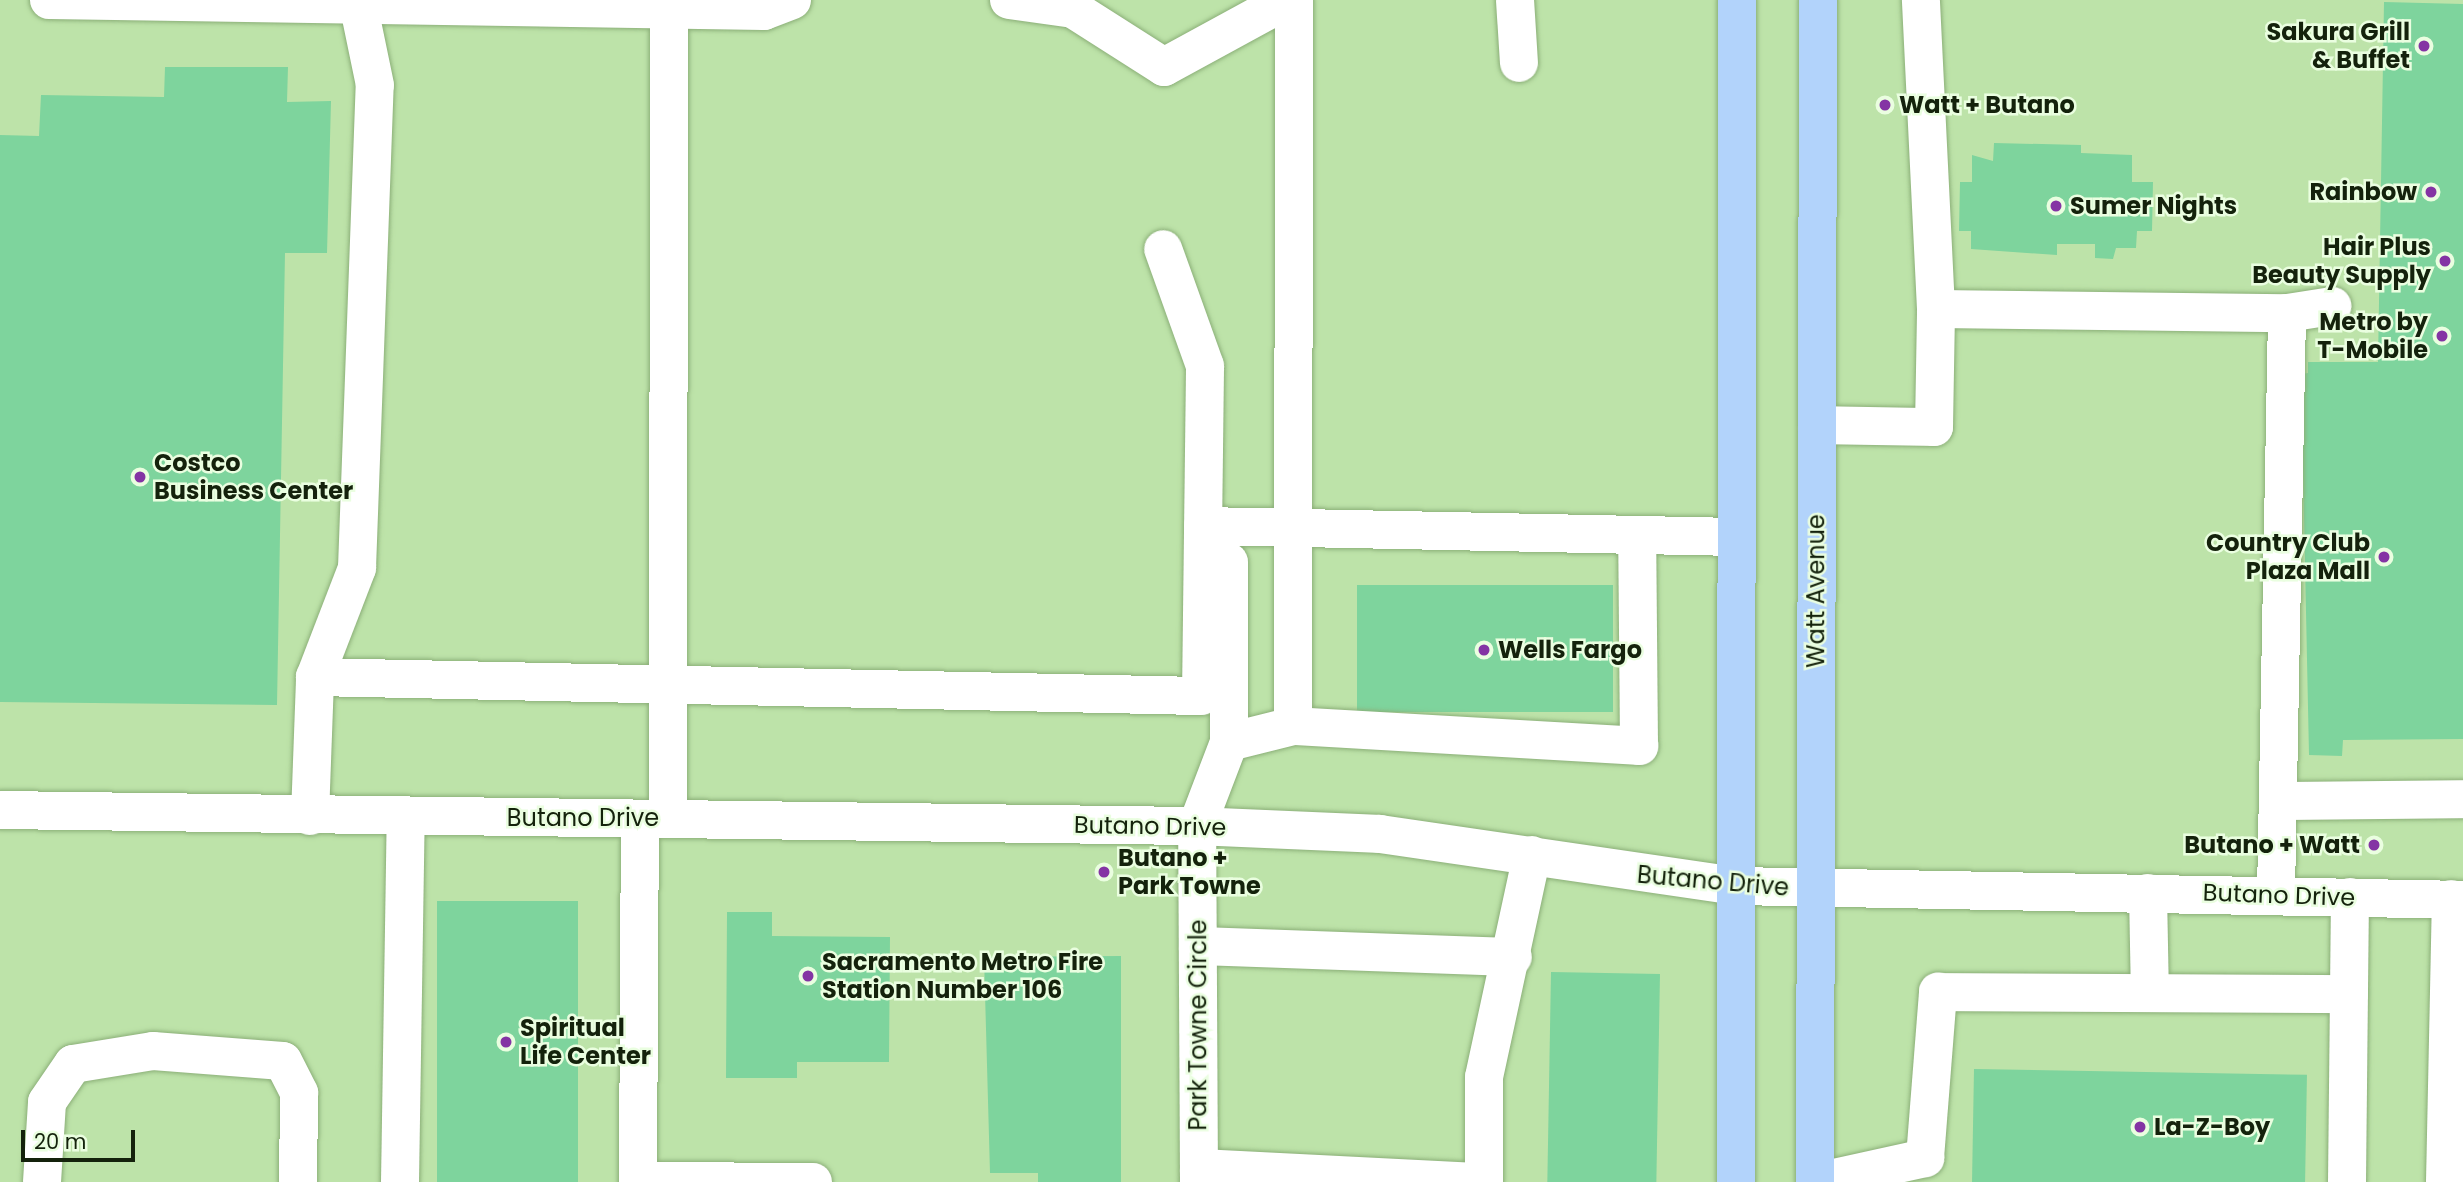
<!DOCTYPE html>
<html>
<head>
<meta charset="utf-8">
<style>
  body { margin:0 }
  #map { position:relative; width:2463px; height:1182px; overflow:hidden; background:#bde3a9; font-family:Poppins,sans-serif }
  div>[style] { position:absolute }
  .building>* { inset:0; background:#7ed49d; transform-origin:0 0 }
  .roads { filter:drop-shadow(0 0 2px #8baf78) drop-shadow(0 0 2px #8baf78) }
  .minor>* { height:38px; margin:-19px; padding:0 19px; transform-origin:19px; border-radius:19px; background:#fff }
  .major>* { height:38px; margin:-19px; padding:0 19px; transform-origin:19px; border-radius:19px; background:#b2d3fb }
  .dots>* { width:19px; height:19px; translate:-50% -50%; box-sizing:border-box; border:4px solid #eafee0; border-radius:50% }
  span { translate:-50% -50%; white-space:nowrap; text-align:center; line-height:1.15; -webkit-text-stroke:5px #eafee0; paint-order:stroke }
  .poi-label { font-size:24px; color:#14220c; font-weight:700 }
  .right { translate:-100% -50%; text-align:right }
  .left { translate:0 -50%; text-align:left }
  .street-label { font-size:24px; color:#14220c }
  .scale { position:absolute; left:21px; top:1130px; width:114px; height:32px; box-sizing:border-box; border:4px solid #14220c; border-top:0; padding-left:9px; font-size:21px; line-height:24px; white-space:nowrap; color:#14220c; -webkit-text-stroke:5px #eafee0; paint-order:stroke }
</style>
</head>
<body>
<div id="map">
  <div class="building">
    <div style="clip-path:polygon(2384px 2px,2463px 4px,2463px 739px,2343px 740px,2342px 756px,2309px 755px,2301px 374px,2308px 373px,2308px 362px,2378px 362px)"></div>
    <div style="clip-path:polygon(165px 67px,288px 67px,287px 102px,331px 101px,327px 253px,285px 253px,277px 705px,0 702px,0 135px,39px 136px,41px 95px,164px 97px)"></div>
    <div style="clip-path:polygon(1994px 143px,2081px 145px,2081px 153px,2132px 155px,2132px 182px,2153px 182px,2152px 231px,2137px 231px,2136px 248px,2116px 248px,2113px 259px,2095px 258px,2095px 244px,2057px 244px,2057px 255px,1971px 249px,1971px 231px,1959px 231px,1960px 182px,1972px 182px,1972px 155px,1993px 161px)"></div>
    <div style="left:1357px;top:585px;width:256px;height:127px"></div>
    <div style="left:437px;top:901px;width:141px;height:281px"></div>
    <div style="clip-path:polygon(727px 912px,772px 912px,772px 936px,890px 937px,889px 1062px,797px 1062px,797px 1078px,726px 1078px)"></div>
    <div style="clip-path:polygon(1121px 956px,1121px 1182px,1038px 1182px,1038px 1173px,990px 1173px,984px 957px)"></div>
    <div style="left:1551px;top:972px;width:109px;height:210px;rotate:1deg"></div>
    <div style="left:1974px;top:1069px;width:333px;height:113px;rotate:1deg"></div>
  </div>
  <div class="roads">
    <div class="minor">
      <div style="left:49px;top:0;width:715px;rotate:0.88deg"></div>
      <div style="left:764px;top:11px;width:30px;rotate:-21deg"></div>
      <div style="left:1009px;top:0;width:65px;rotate:8deg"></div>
      <div style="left:1073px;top:9px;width:108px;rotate:32.5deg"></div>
      <div style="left:1164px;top:67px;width:140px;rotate:-28.6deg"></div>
      <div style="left:1515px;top:0;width:63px;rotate:86.4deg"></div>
      <div style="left:1936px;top:309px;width:351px;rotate:0.7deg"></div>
      <div style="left:1817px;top:425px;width:117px;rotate:1deg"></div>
      <div style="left:1934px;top:427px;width:118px;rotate:-89deg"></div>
      <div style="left:1936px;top:309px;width:309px;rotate:-92.8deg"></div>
      <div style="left:1203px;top:526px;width:534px;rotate:1.18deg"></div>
      <div style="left:1229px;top:562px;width:180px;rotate:90deg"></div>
      <div style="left:315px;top:677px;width:117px;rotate:-68.9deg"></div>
      <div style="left:357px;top:568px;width:483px;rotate:-87.9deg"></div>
      <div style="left:375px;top:85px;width:84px;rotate:-101.7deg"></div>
      <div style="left:1293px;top:726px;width:726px;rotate:-89.92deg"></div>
      <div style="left:2280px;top:801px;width:183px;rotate:-0.6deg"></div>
      <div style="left:0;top:810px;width:1197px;rotate:0.77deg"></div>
      <div style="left:1197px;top:826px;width:183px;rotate:2.5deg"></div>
      <div style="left:1380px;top:834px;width:360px;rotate:8.3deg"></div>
      <div style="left:1736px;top:886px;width:727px;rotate:1.1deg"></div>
      <div style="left:310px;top:816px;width:139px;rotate:-87.9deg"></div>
      <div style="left:315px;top:677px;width:886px;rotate:1.23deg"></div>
      <div style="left:1201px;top:696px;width:330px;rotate:-89.3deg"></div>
      <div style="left:1205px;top:366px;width:124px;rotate:-109.7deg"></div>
      <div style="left:668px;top:819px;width:810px;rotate:-89.93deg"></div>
      <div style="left:2148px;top:893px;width:100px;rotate:88.9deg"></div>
      <div style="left:2276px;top:893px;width:580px;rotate:-88.91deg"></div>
      <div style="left:2287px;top:313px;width:46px;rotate:-8.8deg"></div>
      <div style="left:1198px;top:946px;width:315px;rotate:2deg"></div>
      <div style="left:1199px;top:1168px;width:279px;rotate:2.9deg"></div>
      <div style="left:638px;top:1181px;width:175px;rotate:0.3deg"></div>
      <div style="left:42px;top:1182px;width:80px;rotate:-86.4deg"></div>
      <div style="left:47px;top:1102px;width:46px;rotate:-55.6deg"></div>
      <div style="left:73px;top:1064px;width:81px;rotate:-9.2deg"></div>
      <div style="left:153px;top:1051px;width:130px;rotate:4.4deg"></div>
      <div style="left:283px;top:1061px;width:36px;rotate:63deg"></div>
      <div style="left:299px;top:1093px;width:89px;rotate:90.6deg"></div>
      <div style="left:400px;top:1182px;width:364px;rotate:-89.1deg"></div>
      <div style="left:638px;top:1182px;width:363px;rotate:-89.7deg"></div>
      <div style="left:1199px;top:1182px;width:356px;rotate:-90.3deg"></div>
      <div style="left:1197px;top:826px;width:90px;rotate:-69.1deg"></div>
      <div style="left:1229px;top:742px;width:66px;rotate:-14deg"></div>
      <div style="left:1293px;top:726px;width:347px;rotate:3.3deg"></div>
      <div style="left:1639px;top:746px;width:209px;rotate:-90.5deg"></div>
      <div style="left:1484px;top:1182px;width:105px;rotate:-90deg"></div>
      <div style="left:1484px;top:1077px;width:227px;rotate:-77.8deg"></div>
      <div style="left:1816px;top:1182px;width:112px;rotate:-12.4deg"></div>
      <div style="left:1925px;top:1158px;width:167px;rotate:-85.5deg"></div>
      <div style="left:1938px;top:992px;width:411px;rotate:0.3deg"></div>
      <div style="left:2347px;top:1182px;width:285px;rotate:-89.4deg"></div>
      <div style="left:2445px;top:1182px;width:283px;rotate:-88.8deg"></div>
    </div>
    <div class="major">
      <div style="left:1736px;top:1182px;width:1182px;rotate:-89.95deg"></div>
      <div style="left:1815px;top:1182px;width:1182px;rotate:-89.85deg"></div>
    </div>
  </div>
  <div class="dots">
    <div style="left:2424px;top:46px;background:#8434a4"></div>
    <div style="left:1885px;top:105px;background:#8434a4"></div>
    <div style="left:2431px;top:192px;background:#8434a4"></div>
    <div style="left:2056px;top:206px;background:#8434a4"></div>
    <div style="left:2445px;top:261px;background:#8434a4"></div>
    <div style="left:2442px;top:336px;background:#8434a4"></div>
    <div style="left:140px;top:477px;background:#8434a4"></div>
    <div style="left:2384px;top:557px;background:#8434a4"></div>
    <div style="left:1484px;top:650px;background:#8434a4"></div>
    <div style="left:2374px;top:845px;background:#8434a4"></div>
    <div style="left:1104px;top:872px;background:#8434a4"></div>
    <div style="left:808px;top:976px;background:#8434a4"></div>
    <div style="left:506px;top:1042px;background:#8434a4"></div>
    <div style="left:2140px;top:1127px;background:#8434a4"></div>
  </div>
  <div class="poi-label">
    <span class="right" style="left:2410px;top:46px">Sakura Grill<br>&amp; Buffet</span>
    <span class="left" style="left:1899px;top:105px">Watt + Butano</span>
    <span class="right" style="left:2417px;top:192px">Rainbow</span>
    <span class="left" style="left:2070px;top:206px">Sumer Nights</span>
    <span class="right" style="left:2431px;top:261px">Hair Plus<br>Beauty Supply</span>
    <span class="right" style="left:2428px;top:336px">Metro by<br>T-Mobile</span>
    <span class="left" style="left:154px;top:477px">Costco<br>Business Center</span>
    <span class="right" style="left:2370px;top:557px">Country Club<br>Plaza Mall</span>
    <span class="left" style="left:1498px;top:650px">Wells Fargo</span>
    <span class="right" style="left:2360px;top:845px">Butano + Watt</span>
    <span class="left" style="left:1118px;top:872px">Butano +<br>Park Towne</span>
    <span class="left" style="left:822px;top:976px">Sacramento Metro Fire<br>Station Number 106</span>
    <span class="left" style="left:520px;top:1042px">Spiritual<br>Life Center</span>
    <span class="left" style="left:2154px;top:1127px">La-Z-Boy</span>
  </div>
  <div class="street-label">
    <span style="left:1816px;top:591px;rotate:-90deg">Watt Avenue</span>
    <span style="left:583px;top:818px">Butano Drive</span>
    <span style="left:1150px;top:826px;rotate:1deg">Butano Drive</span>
    <span style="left:1713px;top:881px;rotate:5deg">Butano Drive</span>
    <span style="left:2279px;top:895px;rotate:2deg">Butano Drive</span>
    <span style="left:1198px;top:1025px;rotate:-90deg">Park Towne Circle</span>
  </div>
  <div class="scale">20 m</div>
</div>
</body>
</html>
